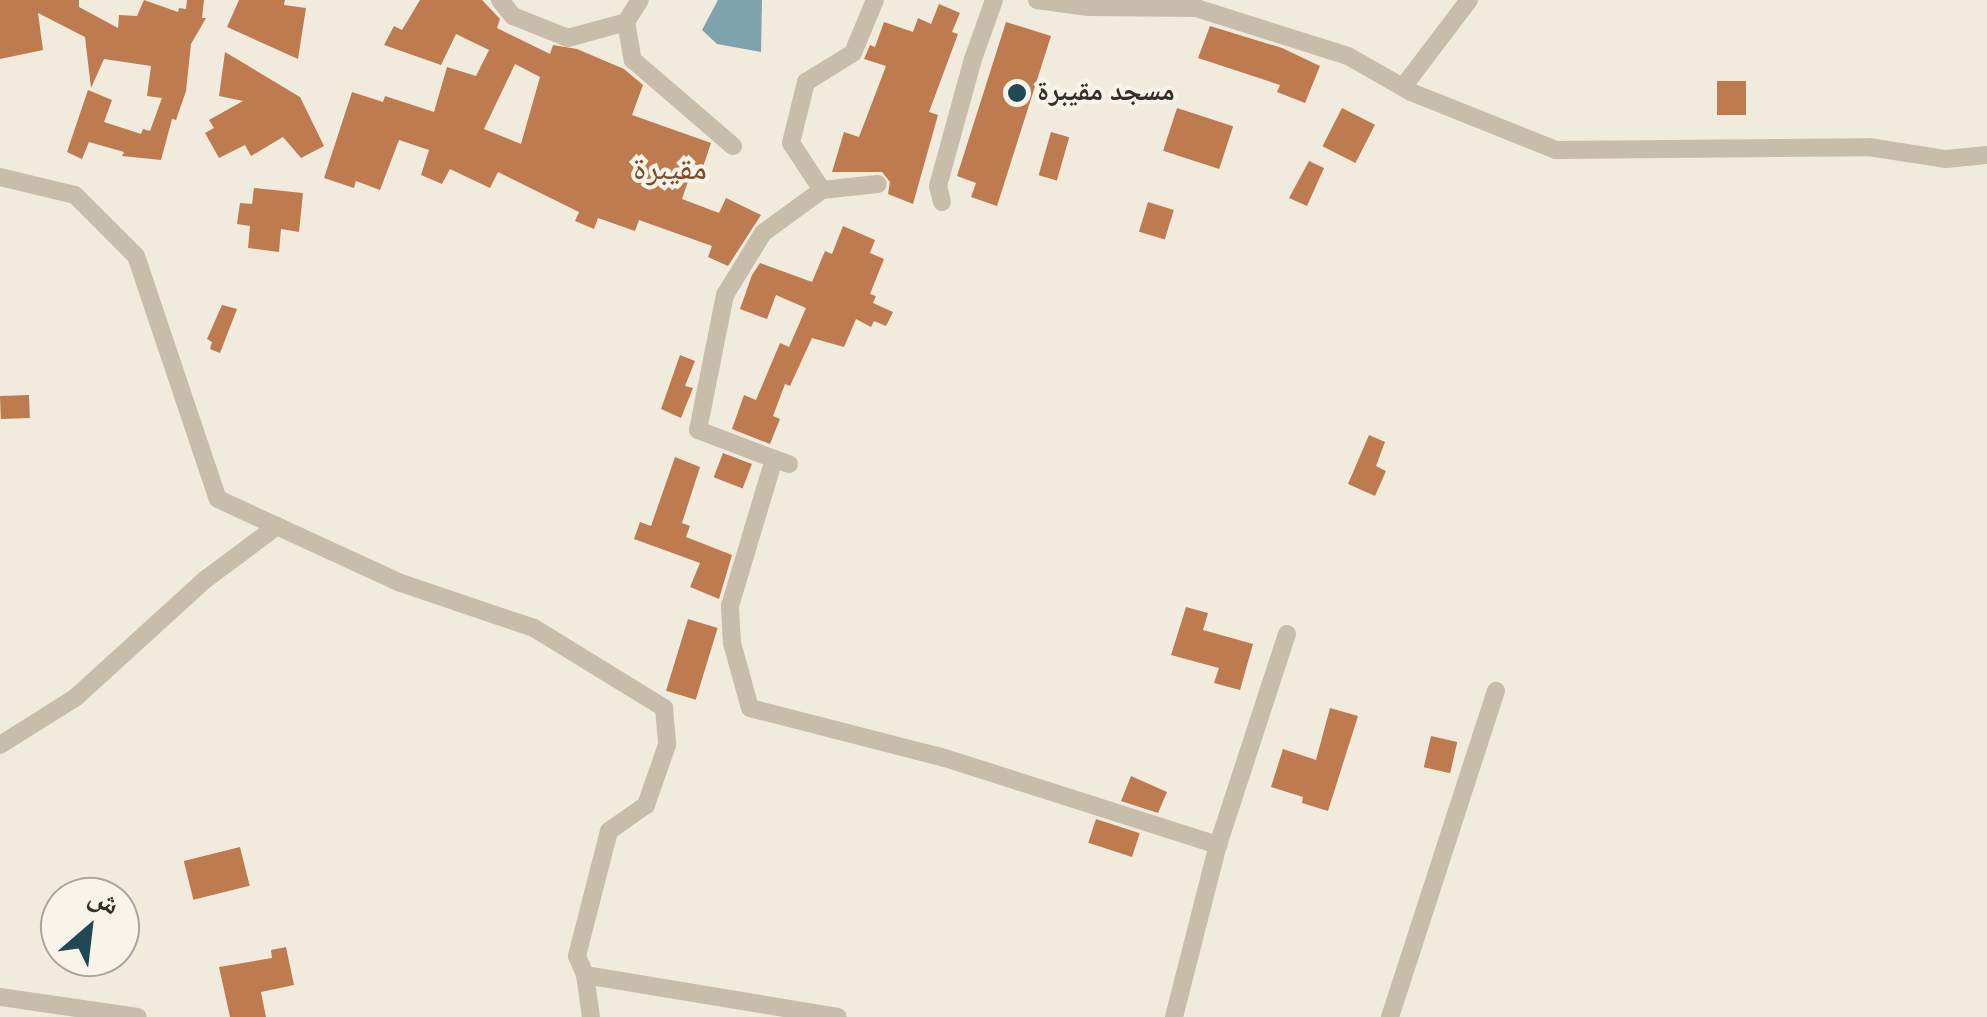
<!DOCTYPE html>
<html>
<head>
<meta charset="utf-8">
<style>
  body { margin:0 }
  #map { position:relative; width:1987px; height:1017px; overflow:hidden; background:#f1ebde; font-family:Overpass,"Noto Naskh Arabic",sans-serif }
  div>[style] { position:absolute }
  .water>* { inset:0; background:#7ea3ac }
  .building>* { inset:0; background:#be7b4f; transform-origin:0 0 }
  .minor>* { height:18px; margin:-9px; padding:0 9px; transform-origin:9px; border-radius:9px; background:#c8bcaa }
  .dots>* { width:28px; height:28px; translate:-50% -50%; box-sizing:border-box; border:5px solid #f8f4ea; border-radius:50% }
  span { translate:-50% -50%; white-space:nowrap; text-align:center; line-height:1.15; -webkit-text-stroke:8px #f8f4ea; paint-order:stroke }
  .poi-label { font-size:28px; color:#362f29; font-weight:700 }
  .left { translate:0 -50%; text-align:left }
  .quarter-label { font-size:32px; color:#7f4a28 }
  .north { position:absolute; left:40px; top:877px; width:100px; height:100px; box-sizing:border-box; background:#f8f4ea; border:2px solid #aaa59d; border-radius:50%; rotate:28deg; font-size:28px; font-weight:700; line-height:40px; text-align:center; color:#362f29 }
  .north::after { content:''; display:block; margin:auto; width:35px; height:45px; background:#214955; clip-path:polygon(50% 0,100% 100%,50% 72%,0 100%) }
</style>
</head>
<body>
<div id="map">
  <div class="water">
    <div style="clip-path:polygon(718px 0,762px 0,761px 52px,717px 44px,702px 30px)"></div>
  </div>
  <div class="building">
    <div style="clip-path:polygon(0 0,79px 0,79px 7px,118px 28px,119px 15px,137px 16px,144px 0,178px 12px,179px 8px,186px 9px,187px 0,204px 0,202px 18px,206px 18px,191px 44px,186px 91px,176px 120px,172px 119px,161px 160px,122px 156px,124px 152px,89px 142px,82px 159px,67px 152px,88px 90px,112px 100px,104px 122px,141px 134px,143px 129px,150px 131px,162px 98px,147px 96px,151px 66px,104px 59px,91px 88px,85px 37px,38px 13px,43px 50px,0 59px)"></div>
    <div style="clip-path:polygon(239px 0,285px 0,284px 5px,306px 8px,298px 59px,227px 27px)"></div>
    <div style="clip-path:polygon(evenodd,420px 0,482px 0,500px 19px,497px 28px,550px 54px,553px 45px,577px 49px,624px 69px,643px 85px,632px 115px,711px 143px,703px 167px,694px 164px,682px 199px,719px 213px,726px 198px,761px 215px,728px 266px,708px 257px,712px 246px,639px 220px,635px 231px,598px 218px,594px 229px,575px 221px,579px 212px,498px 172px,490px 188px,450px 169px,442px 184px,421px 175px,429px 150px,399px 140px,380px 190px,356px 181px,354px 188px,324px 178px,352px 92px,383px 102px,385px 96px,434px 112px,447px 67px,476px 76px,489px 50px,456px 34px,441px 65px,384px 45px,394px 26px,402px 30px,420px 0,515px 64px,540px 77px,521px 144px,484px 129px,515px 64px)"></div>
    <div style="clip-path:polygon(939px 4px,960px 13px,952px 32px,958px 34px,929px 112px,938px 115px,913px 204px,888px 194px,890px 182px,882px 172px,832px 172px,844px 132px,859px 137px,886px 66px,864px 59px,870px 45px,875px 47px,884px 22px,913px 32px,918px 18px,931px 24px)"></div>
    <div style="clip-path:polygon(1006px 22px,1051px 36px,997px 206px,971px 197px,976px 183px,957px 176px)"></div>
    <div style="clip-path:polygon(1210px 26px,1282px 48px,1320px 66px,1305px 103px,1277px 92px,1280px 85px,1198px 58px)"></div>
    <div style="clip-path:polygon(225px 52px,300px 97px,324px 146px,301px 158px,283px 137px,251px 156px,245px 145px,219px 158px,205px 133px,214px 128px,209px 120px,243px 101px,219px 96px)"></div>
    <div style="left:1717px;top:81px;width:29px;height:34px"></div>
    <div style="left:1177px;top:108px;width:59px;height:45px;rotate:18deg"></div>
    <div style="left:1342px;top:108px;width:37px;height:43px;rotate:27deg"></div>
    <div style="left:1051px;top:132px;width:19px;height:45px;rotate:16deg"></div>
    <div style="clip-path:polygon(1309px 161px,1324px 168px,1307px 206px,1289px 198px)"></div>
    <div style="clip-path:polygon(254px 188px,303px 193px,299px 232px,281px 229px,279px 252px,248px 248px,250px 226px,237px 224px,240px 203px,252px 204px)"></div>
    <div style="left:1148px;top:202px;width:27px;height:31px;rotate:17deg"></div>
    <div style="clip-path:polygon(843px 226px,875px 240px,870px 253px,884px 259px,870px 294px,876px 296px,873px 303px,893px 312px,886px 326px,874px 321px,871px 327px,856px 319px,844px 347px,812px 338px,790px 386px,785px 384px,773px 416px,780px 419px,770px 444px,732px 429px,744px 395px,756px 400px,780px 343px,789px 347px,806px 308px,776px 295px,767px 319px,740px 309px,752px 275px,760px 263px,812px 282px,825px 251px,832px 254px)"></div>
    <div style="clip-path:polygon(222px 305px,237px 309px,220px 353px,210px 349px,212px 342px,207px 339px)"></div>
    <div style="clip-path:polygon(680px 355px,695px 361px,685px 386px,693px 388px,681px 418px,661px 409px)"></div>
    <div style="left:29px;top:395px;width:23px;height:29px;rotate:88deg"></div>
    <div style="clip-path:polygon(1369px 435px,1385px 442px,1376px 466px,1386px 471px,1375px 496px,1348px 484px)"></div>
    <div style="left:723px;top:453px;width:31px;height:26px;rotate:21deg"></div>
    <div style="clip-path:polygon(675px 457px,700px 467px,682px 523px,690px 526px,686px 537px,732px 555px,719px 599px,690px 587px,700px 563px,634px 539px,640px 522px,651px 526px)"></div>
    <div style="clip-path:polygon(1186px 607px,1208px 613px,1203px 630px,1253px 644px,1240px 690px,1214px 683px,1219px 668px,1171px 655px)"></div>
    <div style="left:688px;top:619px;width:31px;height:75px;rotate:17deg"></div>
    <div style="clip-path:polygon(1330px 708px,1358px 716px,1328px 811px,1302px 803px,1303px 797px,1271px 787px,1283px 749px,1316px 760px)"></div>
    <div style="left:1431px;top:736px;width:27px;height:32px;rotate:13deg"></div>
    <div style="clip-path:polygon(1131px 776px,1167px 792px,1158px 813px,1121px 801px)"></div>
    <div style="left:1096px;top:819px;width:46px;height:25px;rotate:18deg"></div>
    <div style="left:240px;top:847px;width:40px;height:58px;rotate:76deg"></div>
    <div style="clip-path:polygon(286px 947px,294px 985px,261px 992px,266px 1017px,230px 1017px,219px 967px,272px 958px,271px 950px)"></div>
  </div>
  <div class="minor">
    <div style="left:500px;top:0;width:21px;rotate:51deg"></div>
    <div style="left:513px;top:16px;width:59px;rotate:21.8deg"></div>
    <div style="left:568px;top:38px;width:60px;rotate:-15.4deg"></div>
    <div style="left:626px;top:22px;width:39px;rotate:80deg"></div>
    <div style="left:633px;top:60px;width:132px;rotate:40.7deg"></div>
    <div style="left:1037px;top:0;width:52px;rotate:7.7deg"></div>
    <div style="left:1089px;top:7px;width:107px;rotate:0.5deg"></div>
    <div style="left:1196px;top:8px;width:159px;rotate:17.5deg"></div>
    <div style="left:1348px;top:56px;width:73px;rotate:29.7deg"></div>
    <div style="left:1411px;top:92px;width:156px;rotate:21.8deg"></div>
    <div style="left:1556px;top:150px;width:313px;rotate:-0.5deg"></div>
    <div style="left:1869px;top:147px;width:78px;rotate:8.9deg"></div>
    <div style="left:1946px;top:159px;width:41px;rotate:-5.6deg"></div>
    <div style="left:626px;top:22px;width:26px;rotate:-58deg"></div>
    <div style="left:1403px;top:87px;width:109px;rotate:-52.8deg"></div>
    <div style="left:0;top:177px;width:77px;rotate:13.5deg"></div>
    <div style="left:75px;top:195px;width:86px;rotate:45deg"></div>
    <div style="left:136px;top:256px;width:256px;rotate:71.4deg"></div>
    <div style="left:218px;top:499px;width:201px;rotate:24.7deg"></div>
    <div style="left:401px;top:583px;width:140px;rotate:18.7deg"></div>
    <div style="left:534px;top:628px;width:153px;rotate:31.6deg"></div>
    <div style="left:664px;top:708px;width:37px;rotate:85deg"></div>
    <div style="left:667px;top:745px;width:64px;rotate:109.3deg"></div>
    <div style="left:646px;top:805px;width:45px;rotate:144.9deg"></div>
    <div style="left:609px;top:831px;width:129px;rotate:104.4deg"></div>
    <div style="left:577px;top:956px;width:21px;rotate:67deg"></div>
    <div style="left:585px;top:975px;width:42px;rotate:81.9deg"></div>
    <div style="left:822px;top:190px;width:56px;rotate:-123.4deg"></div>
    <div style="left:791px;top:143px;width:63px;rotate:-76.2deg"></div>
    <div style="left:806px;top:82px;width:55px;rotate:-31.7deg"></div>
    <div style="left:853px;top:53px;width:57px;rotate:-67.5deg"></div>
    <div style="left:942px;top:202px;width:16px;rotate:-104deg"></div>
    <div style="left:938px;top:186px;width:132px;rotate:-74.6deg"></div>
    <div style="left:973px;top:59px;width:63px;rotate:-70.4deg"></div>
    <div style="left:774px;top:459px;width:81px;rotate:-159.1deg"></div>
    <div style="left:698px;top:430px;width:138px;rotate:-78.7deg"></div>
    <div style="left:725px;top:295px;width:73px;rotate:-58.5deg"></div>
    <div style="left:763px;top:233px;width:73px;rotate:-36.1deg"></div>
    <div style="left:822px;top:190px;width:56px;rotate:-6.1deg"></div>
    <div style="left:789px;top:464px;width:16px;rotate:-162deg"></div>
    <div style="left:774px;top:459px;width:153px;rotate:106.7deg"></div>
    <div style="left:730px;top:606px;width:37px;rotate:87deg"></div>
    <div style="left:732px;top:643px;width:67px;rotate:74.5deg"></div>
    <div style="left:750px;top:708px;width:201px;rotate:14.4deg"></div>
    <div style="left:945px;top:758px;width:287px;rotate:17.7deg"></div>
    <div style="left:0;top:745px;width:89px;rotate:-32.1deg"></div>
    <div style="left:75px;top:698px;width:177px;rotate:-42.3deg"></div>
    <div style="left:206px;top:579px;width:89px;rotate:-36.7deg"></div>
    <div style="left:585px;top:975px;width:256px;rotate:9.4deg"></div>
    <div style="left:0;top:997px;width:139px;rotate:8.2deg"></div>
    <div style="left:1174px;top:1017px;width:178px;rotate:-75.7deg"></div>
    <div style="left:1218px;top:845px;width:222px;rotate:-71.9deg"></div>
    <div style="left:1390px;top:1017px;width:343px;rotate:-72deg"></div>
  </div>
  <div class="dots">
    <div style="left:1017px;top:93px;background:#214955"></div>
  </div>
  <div class="poi-label">
    <span class="left" style="left:1037px;top:93px">مسجد مقيبرة</span>
  </div>
  <div class="quarter-label">
    <span style="left:670px;top:171px">مقيبرة</span>
  </div>
  <div class="north">ش</div>
</div>
</body>
</html>
